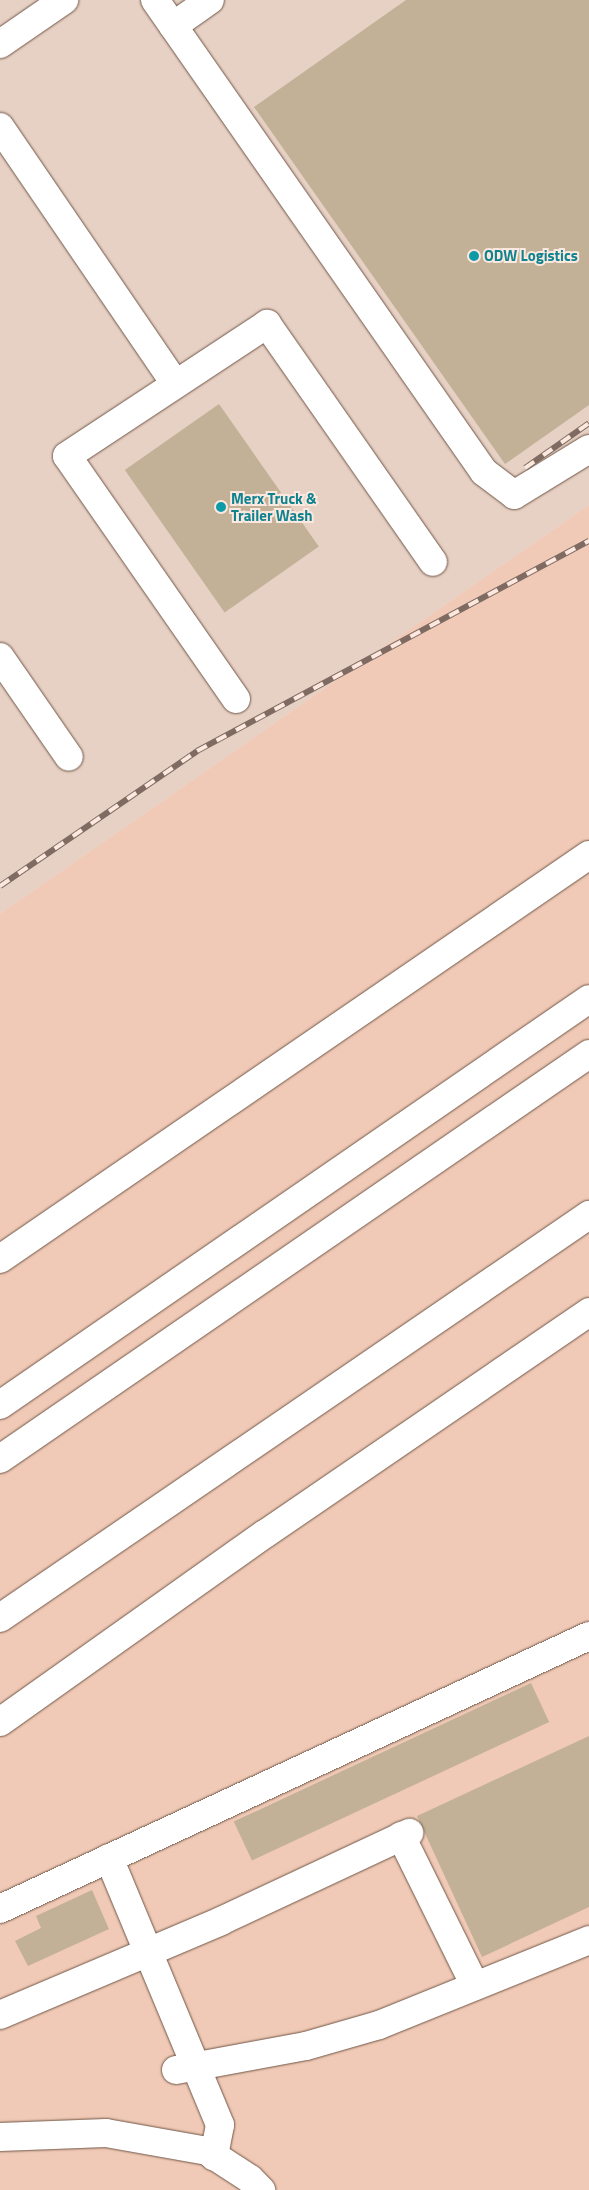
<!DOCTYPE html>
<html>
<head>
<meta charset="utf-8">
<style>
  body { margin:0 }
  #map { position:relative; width:589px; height:2190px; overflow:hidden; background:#f8d8c8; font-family:"Titillium Web",sans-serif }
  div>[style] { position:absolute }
  .built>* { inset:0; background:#f0cab6 }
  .industrial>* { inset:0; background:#e7d1c4 }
  .building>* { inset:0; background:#c2b196; transform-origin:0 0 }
  .roads { filter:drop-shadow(0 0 1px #705648) drop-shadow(0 0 1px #705648) }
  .minor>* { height:28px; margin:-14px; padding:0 14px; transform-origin:14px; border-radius:14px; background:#fff }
  .rail>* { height:5.5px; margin-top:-2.75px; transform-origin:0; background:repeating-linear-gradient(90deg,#fce8de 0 11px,#7f6b61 0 22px); box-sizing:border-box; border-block:1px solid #7f6b61 }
  .dots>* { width:14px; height:14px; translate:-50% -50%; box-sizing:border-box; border:2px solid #fce8de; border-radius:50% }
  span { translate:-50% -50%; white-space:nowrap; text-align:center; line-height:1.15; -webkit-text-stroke:4px #fce8de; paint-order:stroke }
  .culture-label { font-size:15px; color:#0d838f; font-weight:700 }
  .left { translate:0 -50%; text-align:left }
</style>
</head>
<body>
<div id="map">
  <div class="built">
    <div style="clip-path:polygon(589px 505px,589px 2190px,0 2190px,0 914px)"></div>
  </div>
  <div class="industrial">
    <div style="clip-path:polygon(0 0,589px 0,589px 505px,0 914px)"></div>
  </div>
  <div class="building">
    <div style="clip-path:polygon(406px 0,589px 0,589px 405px,505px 464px,254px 107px)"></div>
    <div style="left:219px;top:404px;width:174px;height:115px;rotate:55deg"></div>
    <div style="left:531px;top:1683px;width:43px;height:328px;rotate:65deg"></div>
    <div style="clip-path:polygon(589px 1736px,589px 1907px,482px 1957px,417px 1816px)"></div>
    <div style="clip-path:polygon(92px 1890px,109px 1929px,28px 1966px,15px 1941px,41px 1928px,36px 1916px)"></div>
  </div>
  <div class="roads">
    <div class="minor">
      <div style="left:155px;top:0;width:575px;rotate:55.12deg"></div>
      <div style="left:484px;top:472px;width:38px;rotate:37deg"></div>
      <div style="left:514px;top:495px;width:88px;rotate:-31.5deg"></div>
      <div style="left:173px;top:26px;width:45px;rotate:-35.1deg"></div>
      <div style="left:0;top:44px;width:78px;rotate:-34.5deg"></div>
      <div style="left:0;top:127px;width:311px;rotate:55.7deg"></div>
      <div style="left:0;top:657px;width:121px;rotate:55.4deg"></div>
      <div style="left:236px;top:699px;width:296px;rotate:-124.8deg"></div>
      <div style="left:67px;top:456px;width:240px;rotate:-33.4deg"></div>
      <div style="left:267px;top:324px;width:290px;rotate:55.1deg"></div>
      <div style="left:0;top:1259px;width:714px;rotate:-34.45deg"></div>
      <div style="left:0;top:1405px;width:715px;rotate:-34.58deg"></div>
      <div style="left:0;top:1459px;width:715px;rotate:-34.51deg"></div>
      <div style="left:0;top:1618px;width:714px;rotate:-34.38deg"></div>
      <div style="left:0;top:1722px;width:325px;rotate:-35.4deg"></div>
      <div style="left:265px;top:1534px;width:393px;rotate:-34.4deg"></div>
      <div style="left:401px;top:1836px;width:167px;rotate:63.7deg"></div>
      <div style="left:109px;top:1858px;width:289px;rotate:67.4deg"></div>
      <div style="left:220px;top:2125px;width:32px;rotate:101deg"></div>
      <div style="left:0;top:1909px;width:649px;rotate:-24.87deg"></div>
      <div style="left:0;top:2015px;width:240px;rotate:-23deg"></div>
      <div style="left:221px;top:1921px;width:208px;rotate:-25.1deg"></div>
      <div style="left:176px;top:2070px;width:132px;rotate:-10.5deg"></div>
      <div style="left:306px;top:2046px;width:76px;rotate:-16deg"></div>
      <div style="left:379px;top:2025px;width:227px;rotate:-22deg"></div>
      <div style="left:0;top:2137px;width:106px;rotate:-2.2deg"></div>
      <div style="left:106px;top:2133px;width:103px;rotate:10.1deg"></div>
      <div style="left:207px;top:2151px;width:51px;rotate:33.1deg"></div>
      <div style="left:250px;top:2179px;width:16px;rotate:45deg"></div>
    </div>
  </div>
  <div class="rail">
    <div style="left:525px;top:468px;width:78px;rotate:-35.1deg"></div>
    <div style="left:0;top:886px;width:239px;rotate:-34.4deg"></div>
    <div style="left:197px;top:751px;width:445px;rotate:-28.2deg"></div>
  </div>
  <div class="dots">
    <div style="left:474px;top:256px;background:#0f9aa8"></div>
    <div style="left:221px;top:507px;background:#0f9aa8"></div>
  </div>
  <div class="culture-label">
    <span class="left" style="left:484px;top:256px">ODW Logistics</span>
    <span class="left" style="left:231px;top:507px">Merx Truck &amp;<br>Trailer Wash</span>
  </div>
</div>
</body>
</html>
